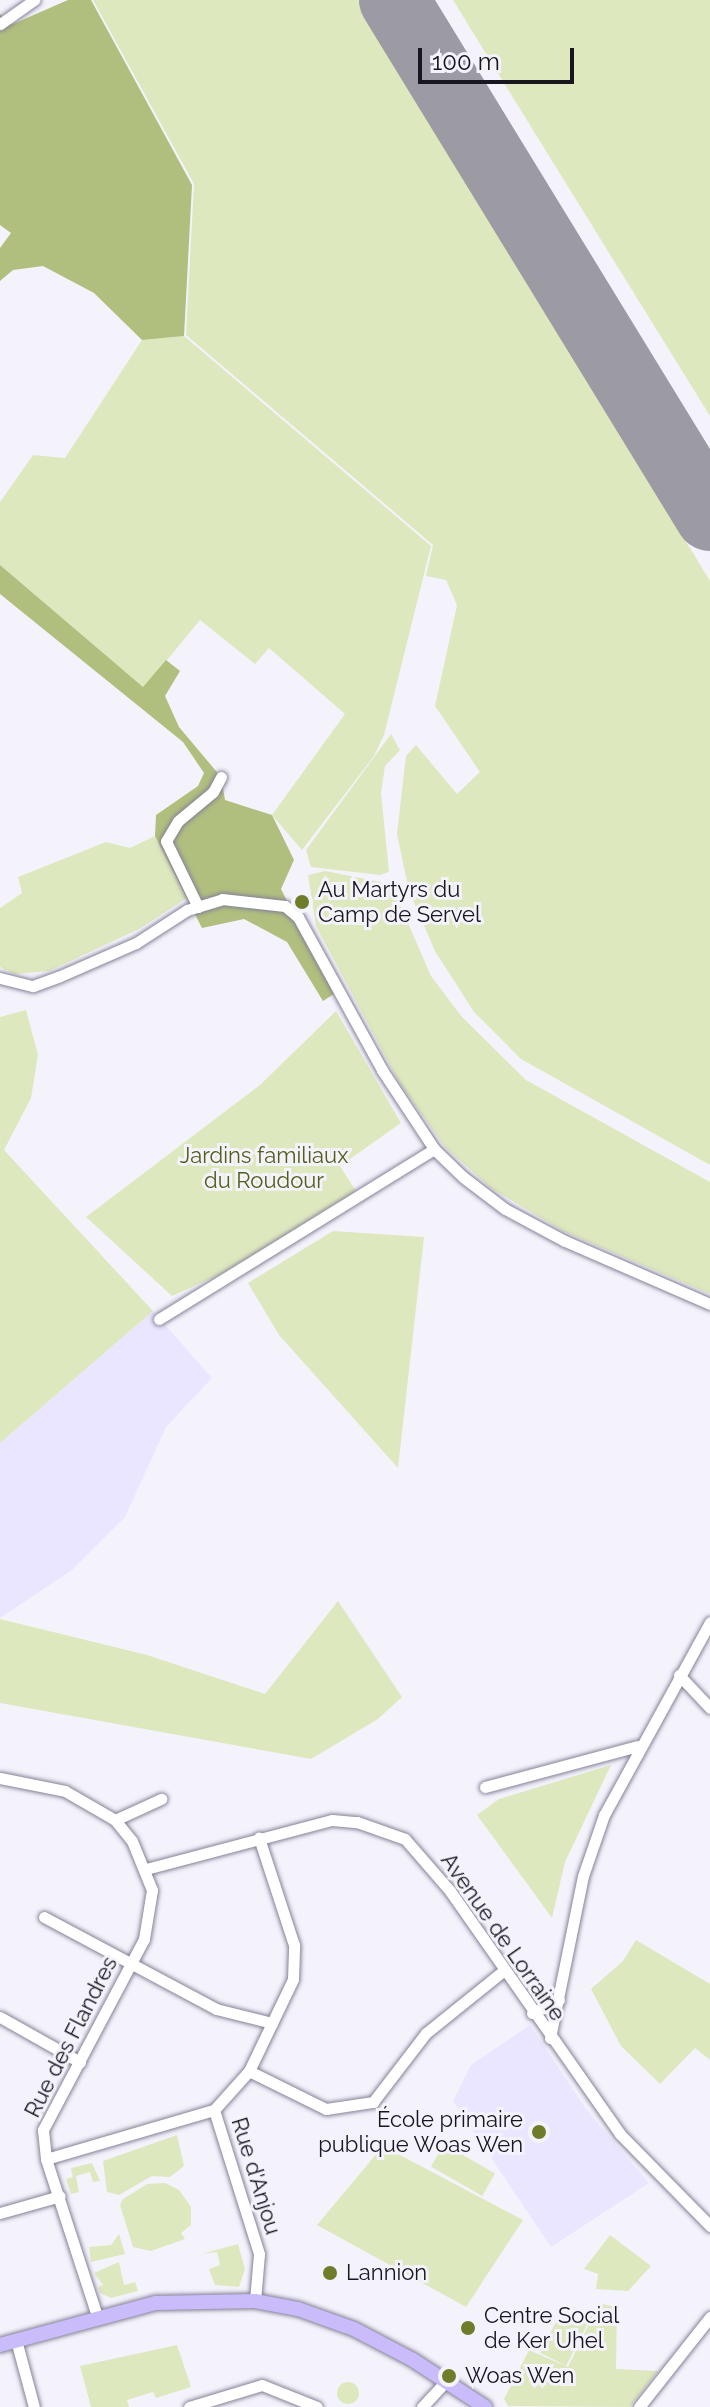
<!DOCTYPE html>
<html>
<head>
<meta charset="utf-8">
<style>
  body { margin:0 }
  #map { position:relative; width:710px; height:2407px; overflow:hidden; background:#f4f3fc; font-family:Raleway,sans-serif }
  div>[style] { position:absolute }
  .built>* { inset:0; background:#eae6ff }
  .green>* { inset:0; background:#dee8bf; transform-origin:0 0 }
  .round { border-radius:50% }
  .forest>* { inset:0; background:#b0be7e }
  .runway>* { height:70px; margin:-35px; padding:0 35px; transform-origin:35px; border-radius:35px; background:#9c9aa3 }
  .roads { filter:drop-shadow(0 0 2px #858297) drop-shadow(0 0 2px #858297) }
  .minor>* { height:11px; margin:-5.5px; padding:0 5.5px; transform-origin:5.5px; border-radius:5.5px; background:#fff }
  .major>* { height:14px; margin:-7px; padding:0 7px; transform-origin:7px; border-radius:7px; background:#cabbfa }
  .dots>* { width:22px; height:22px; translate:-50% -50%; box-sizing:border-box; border:4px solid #f4f3fc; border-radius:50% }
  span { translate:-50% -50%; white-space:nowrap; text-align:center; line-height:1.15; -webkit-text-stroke:6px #f4f3fc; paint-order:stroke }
  .poi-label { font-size:22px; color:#18161e }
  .left { translate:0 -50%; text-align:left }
  .right { translate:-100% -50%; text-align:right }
  .park-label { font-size:22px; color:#535f18 }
  .street-label { font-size:22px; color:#18161e }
  .scale { position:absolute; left:418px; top:48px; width:156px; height:36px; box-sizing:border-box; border:4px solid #18161e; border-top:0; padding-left:10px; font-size:24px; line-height:28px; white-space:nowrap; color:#18161e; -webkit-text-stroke:6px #f4f3fc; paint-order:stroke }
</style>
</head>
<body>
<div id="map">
  <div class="built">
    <div style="clip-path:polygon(153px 1311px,212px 1378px,166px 1427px,125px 1517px,72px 1570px,0 1618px,0 1443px)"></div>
    <div style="clip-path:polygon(530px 2025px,586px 2109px,649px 2183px,551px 2247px,453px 2101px,471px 2065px)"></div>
  </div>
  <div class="green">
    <div style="clip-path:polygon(93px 0,358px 0,710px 581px,710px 1165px,521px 1059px,474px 1012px,435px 951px,409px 891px,397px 834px,406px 756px,416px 745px,457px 794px,480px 772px,435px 706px,457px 605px,446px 580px,426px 576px,433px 545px,186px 335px,194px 184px)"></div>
    <div style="clip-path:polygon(453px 0,710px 0,710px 416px,541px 143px)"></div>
    <div style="clip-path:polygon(184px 336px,431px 546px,384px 735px,374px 756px,302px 850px,272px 815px,345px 714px,269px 648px,255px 664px,200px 620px,144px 688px,0 565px,0 502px,33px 455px,65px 458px,142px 340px)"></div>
    <div style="clip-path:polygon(391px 734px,400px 750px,385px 766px,381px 793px,389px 872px,380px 875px,311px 867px,306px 850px)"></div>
    <div style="clip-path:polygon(155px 836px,187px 898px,139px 929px,49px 971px,14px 974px,0 967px,0 908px,22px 893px,18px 877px,106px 842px,130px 848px)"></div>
    <div style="clip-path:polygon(325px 871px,391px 884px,431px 976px,462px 1017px,526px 1080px,710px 1182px,710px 1294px,563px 1231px,491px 1188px,445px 1147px,400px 1084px,316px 926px,308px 875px)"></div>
    <div style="clip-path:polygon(26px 1010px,38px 1055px,31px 1098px,4px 1150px,153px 1311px,0 1443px,0 1017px)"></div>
    <div style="clip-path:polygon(336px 1011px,401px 1123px,340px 1166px,356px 1191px,223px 1273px,172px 1296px,86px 1217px,260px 1085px)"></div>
    <div style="clip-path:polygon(333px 1231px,424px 1237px,398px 1468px,279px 1335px,248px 1283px)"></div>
    <div style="clip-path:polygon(338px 1601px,402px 1697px,378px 1719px,311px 1759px,0 1703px,0 1619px,147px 1655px,265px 1694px)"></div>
    <div style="clip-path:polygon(611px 1765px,565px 1862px,552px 1918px,477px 1815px,499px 1799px)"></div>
    <div style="clip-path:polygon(636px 1940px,710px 1984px,710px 2060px,695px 2048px,660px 2084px,621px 2046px,591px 1989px,623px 1961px)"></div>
    <div style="clip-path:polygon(177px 2135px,184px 2166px,170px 2177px,152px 2176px,119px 2195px,107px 2192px,103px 2161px)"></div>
    <div style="left:444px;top:2144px;width:59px;height:26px;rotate:30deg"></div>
    <div style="clip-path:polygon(383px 2146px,523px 2220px,466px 2307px,317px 2225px)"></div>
    <div style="clip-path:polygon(92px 2163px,100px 2181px,93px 2182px,90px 2172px,76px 2176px,79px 2192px,71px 2194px,66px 2179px,73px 2177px,71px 2168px)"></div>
    <div style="clip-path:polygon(165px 2183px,179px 2190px,191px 2207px,191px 2225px,181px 2233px,185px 2239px,151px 2251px,133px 2247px,120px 2205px,123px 2199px,147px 2184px)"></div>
    <div style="clip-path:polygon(119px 2234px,125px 2254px,91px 2262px,89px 2247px,111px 2245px)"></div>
    <div style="clip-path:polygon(610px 2235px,651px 2266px,628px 2291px,596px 2289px,598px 2274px,584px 2269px)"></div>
    <div style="clip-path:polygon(238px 2244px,245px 2269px,239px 2287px,215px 2285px,209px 2269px,220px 2265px,217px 2252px,201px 2254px)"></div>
    <div style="clip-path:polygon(119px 2262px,124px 2285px,135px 2282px,138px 2291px,111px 2298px,100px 2293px,98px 2287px,103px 2285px,94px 2273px)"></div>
    <div style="clip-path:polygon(602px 2304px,617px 2307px,616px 2369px,658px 2371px,630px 2407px,508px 2406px,504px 2399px,529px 2350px,568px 2367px,590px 2322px,569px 2311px,571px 2306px,596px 2318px)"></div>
    <div style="left:562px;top:2310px;width:29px;height:48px;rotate:27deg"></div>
    <div style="clip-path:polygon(177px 2345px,191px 2387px,156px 2398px,153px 2392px,127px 2400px,129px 2407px,91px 2407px,80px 2366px)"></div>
    <div class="round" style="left:337px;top:2382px;width:22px;height:22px"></div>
  </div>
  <div class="forest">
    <div style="clip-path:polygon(68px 0,91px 0,192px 185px,184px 336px,142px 340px,94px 293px,43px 266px,13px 270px,0 281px,0 248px,11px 233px,0 225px,0 14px,13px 24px)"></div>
    <div style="clip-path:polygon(0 565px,143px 687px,166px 660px,180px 671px,165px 696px,179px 727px,221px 777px,225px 800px,272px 815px,294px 860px,281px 889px,334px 994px,323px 1001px,287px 942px,244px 919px,202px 928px,155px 836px,156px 815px,198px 786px,204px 773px,183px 742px,0 594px)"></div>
  </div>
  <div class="runway">
    <div style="left:394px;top:0;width:605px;rotate:58.52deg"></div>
  </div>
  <div class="roads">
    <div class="minor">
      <div style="left:0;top:24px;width:42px;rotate:-35.2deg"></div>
      <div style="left:198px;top:907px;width:73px;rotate:-115.9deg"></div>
      <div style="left:166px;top:841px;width:23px;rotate:-59deg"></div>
      <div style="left:178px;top:821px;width:45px;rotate:-39.6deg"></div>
      <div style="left:213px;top:792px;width:17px;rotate:-62deg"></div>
      <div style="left:0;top:978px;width:34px;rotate:14deg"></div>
      <div style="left:33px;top:986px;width:27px;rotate:-20deg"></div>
      <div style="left:58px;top:977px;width:85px;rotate:-23.6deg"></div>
      <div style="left:136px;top:943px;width:61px;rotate:-32.9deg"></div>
      <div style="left:187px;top:910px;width:37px;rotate:-17deg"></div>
      <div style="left:222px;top:899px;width:63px;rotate:6.3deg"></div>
      <div style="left:285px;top:906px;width:17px;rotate:40deg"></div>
      <div style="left:298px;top:917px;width:175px;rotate:61.2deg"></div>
      <div style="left:382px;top:1070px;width:95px;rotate:56.6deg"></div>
      <div style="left:434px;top:1149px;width:40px;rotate:44deg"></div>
      <div style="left:463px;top:1177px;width:53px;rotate:37.3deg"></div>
      <div style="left:505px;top:1209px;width:68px;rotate:28.1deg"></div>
      <div style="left:565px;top:1241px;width:158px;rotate:23.5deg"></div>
      <div style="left:159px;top:1319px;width:323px;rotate:-31.7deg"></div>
      <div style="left:679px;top:1675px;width:45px;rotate:46.8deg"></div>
      <div style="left:0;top:1778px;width:66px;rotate:11.3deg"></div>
      <div style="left:65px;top:1791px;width:58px;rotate:30.1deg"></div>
      <div style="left:115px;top:1820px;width:27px;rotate:51deg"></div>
      <div style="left:132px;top:1841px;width:53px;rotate:67.8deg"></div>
      <div style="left:152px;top:1890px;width:50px;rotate:99.3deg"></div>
      <div style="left:144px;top:1939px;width:216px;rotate:117.9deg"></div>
      <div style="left:43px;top:2130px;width:29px;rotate:84deg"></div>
      <div style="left:46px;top:2159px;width:165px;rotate:72deg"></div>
      <div style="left:485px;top:1787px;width:158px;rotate:-15deg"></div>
      <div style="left:115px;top:1820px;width:51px;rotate:-24.5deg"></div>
      <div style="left:146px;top:1869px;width:192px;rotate:-14.8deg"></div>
      <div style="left:332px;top:1820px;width:25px;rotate:5deg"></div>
      <div style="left:357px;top:1822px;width:51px;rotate:19.5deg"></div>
      <div style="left:405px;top:1839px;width:69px;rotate:49.1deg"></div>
      <div style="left:450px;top:1891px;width:297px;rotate:55deg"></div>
      <div style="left:620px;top:2134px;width:129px;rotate:45.6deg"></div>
      <div style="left:44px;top:1917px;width:195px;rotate:28.1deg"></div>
      <div style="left:216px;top:2009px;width:58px;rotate:14deg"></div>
      <div style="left:532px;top:2013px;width:30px;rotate:-26deg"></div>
      <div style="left:0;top:2017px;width:92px;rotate:29.4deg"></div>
      <div style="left:550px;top:2038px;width:165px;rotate:-78.5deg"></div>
      <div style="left:583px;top:1876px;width:65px;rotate:-71deg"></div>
      <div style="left:604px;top:1815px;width:220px;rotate:-61.2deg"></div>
      <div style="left:249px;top:2071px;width:86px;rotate:26.3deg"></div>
      <div style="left:326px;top:2109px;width:48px;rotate:-8.5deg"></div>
      <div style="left:373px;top:2102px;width:87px;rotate:-52.5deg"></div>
      <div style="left:426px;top:2033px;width:97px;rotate:-38.8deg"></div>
      <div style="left:214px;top:2110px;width:151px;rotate:72.6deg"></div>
      <div style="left:259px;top:2254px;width:47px;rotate:94.9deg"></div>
      <div style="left:46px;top:2159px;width:175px;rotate:-16.3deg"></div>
      <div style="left:214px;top:2110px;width:52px;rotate:-48.1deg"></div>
      <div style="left:249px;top:2071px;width:102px;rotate:-64.4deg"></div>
      <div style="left:293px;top:1979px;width:34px;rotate:-88deg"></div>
      <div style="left:294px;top:1945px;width:113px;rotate:-108.1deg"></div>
      <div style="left:0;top:2213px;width:62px;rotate:-15.8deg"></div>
      <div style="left:16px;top:2340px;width:69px;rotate:75deg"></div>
      <div style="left:189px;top:2407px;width:76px;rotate:-16.8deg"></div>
      <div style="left:262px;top:2385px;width:59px;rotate:21.8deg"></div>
      <div style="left:422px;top:2407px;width:33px;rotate:-47deg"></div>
      <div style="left:639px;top:2407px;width:115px;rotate:-51.7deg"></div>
    </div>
    <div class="major">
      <div style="left:0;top:2345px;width:162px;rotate:-15.1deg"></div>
      <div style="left:156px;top:2303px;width:99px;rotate:-1.2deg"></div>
      <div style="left:255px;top:2301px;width:44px;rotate:10.5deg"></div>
      <div style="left:298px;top:2309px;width:59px;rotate:19.7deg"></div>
      <div style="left:354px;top:2329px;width:67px;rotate:27.7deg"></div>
      <div style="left:413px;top:2360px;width:86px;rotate:33.1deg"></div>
    </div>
  </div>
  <div class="dots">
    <div style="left:302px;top:902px;background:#6f7d2b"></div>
    <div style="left:539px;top:2132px;background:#6f7d2b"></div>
    <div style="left:330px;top:2273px;background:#6f7d2b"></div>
    <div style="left:468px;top:2328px;background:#6f7d2b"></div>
    <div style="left:449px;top:2376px;background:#6f7d2b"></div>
  </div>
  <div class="poi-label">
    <span class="left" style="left:318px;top:902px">Au Martyrs du<br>Camp de Servel</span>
    <span class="right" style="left:523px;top:2132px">École primaire<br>publique Woas Wen</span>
    <span class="left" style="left:346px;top:2273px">Lannion</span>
    <span class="left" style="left:484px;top:2328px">Centre Social<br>de Ker Uhel</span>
    <span class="left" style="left:465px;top:2376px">Woas Wen</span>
  </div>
  <div class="park-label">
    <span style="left:264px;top:1168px">Jardins familiaux<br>du Roudour</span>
  </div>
  <div class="street-label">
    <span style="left:503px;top:1937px;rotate:55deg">Avenue de Lorraine</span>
    <span style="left:71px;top:2037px;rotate:-63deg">Rue des Flandres</span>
    <span style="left:256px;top:2176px;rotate:73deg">Rue d'Anjou</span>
  </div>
  <div class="scale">100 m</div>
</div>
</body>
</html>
